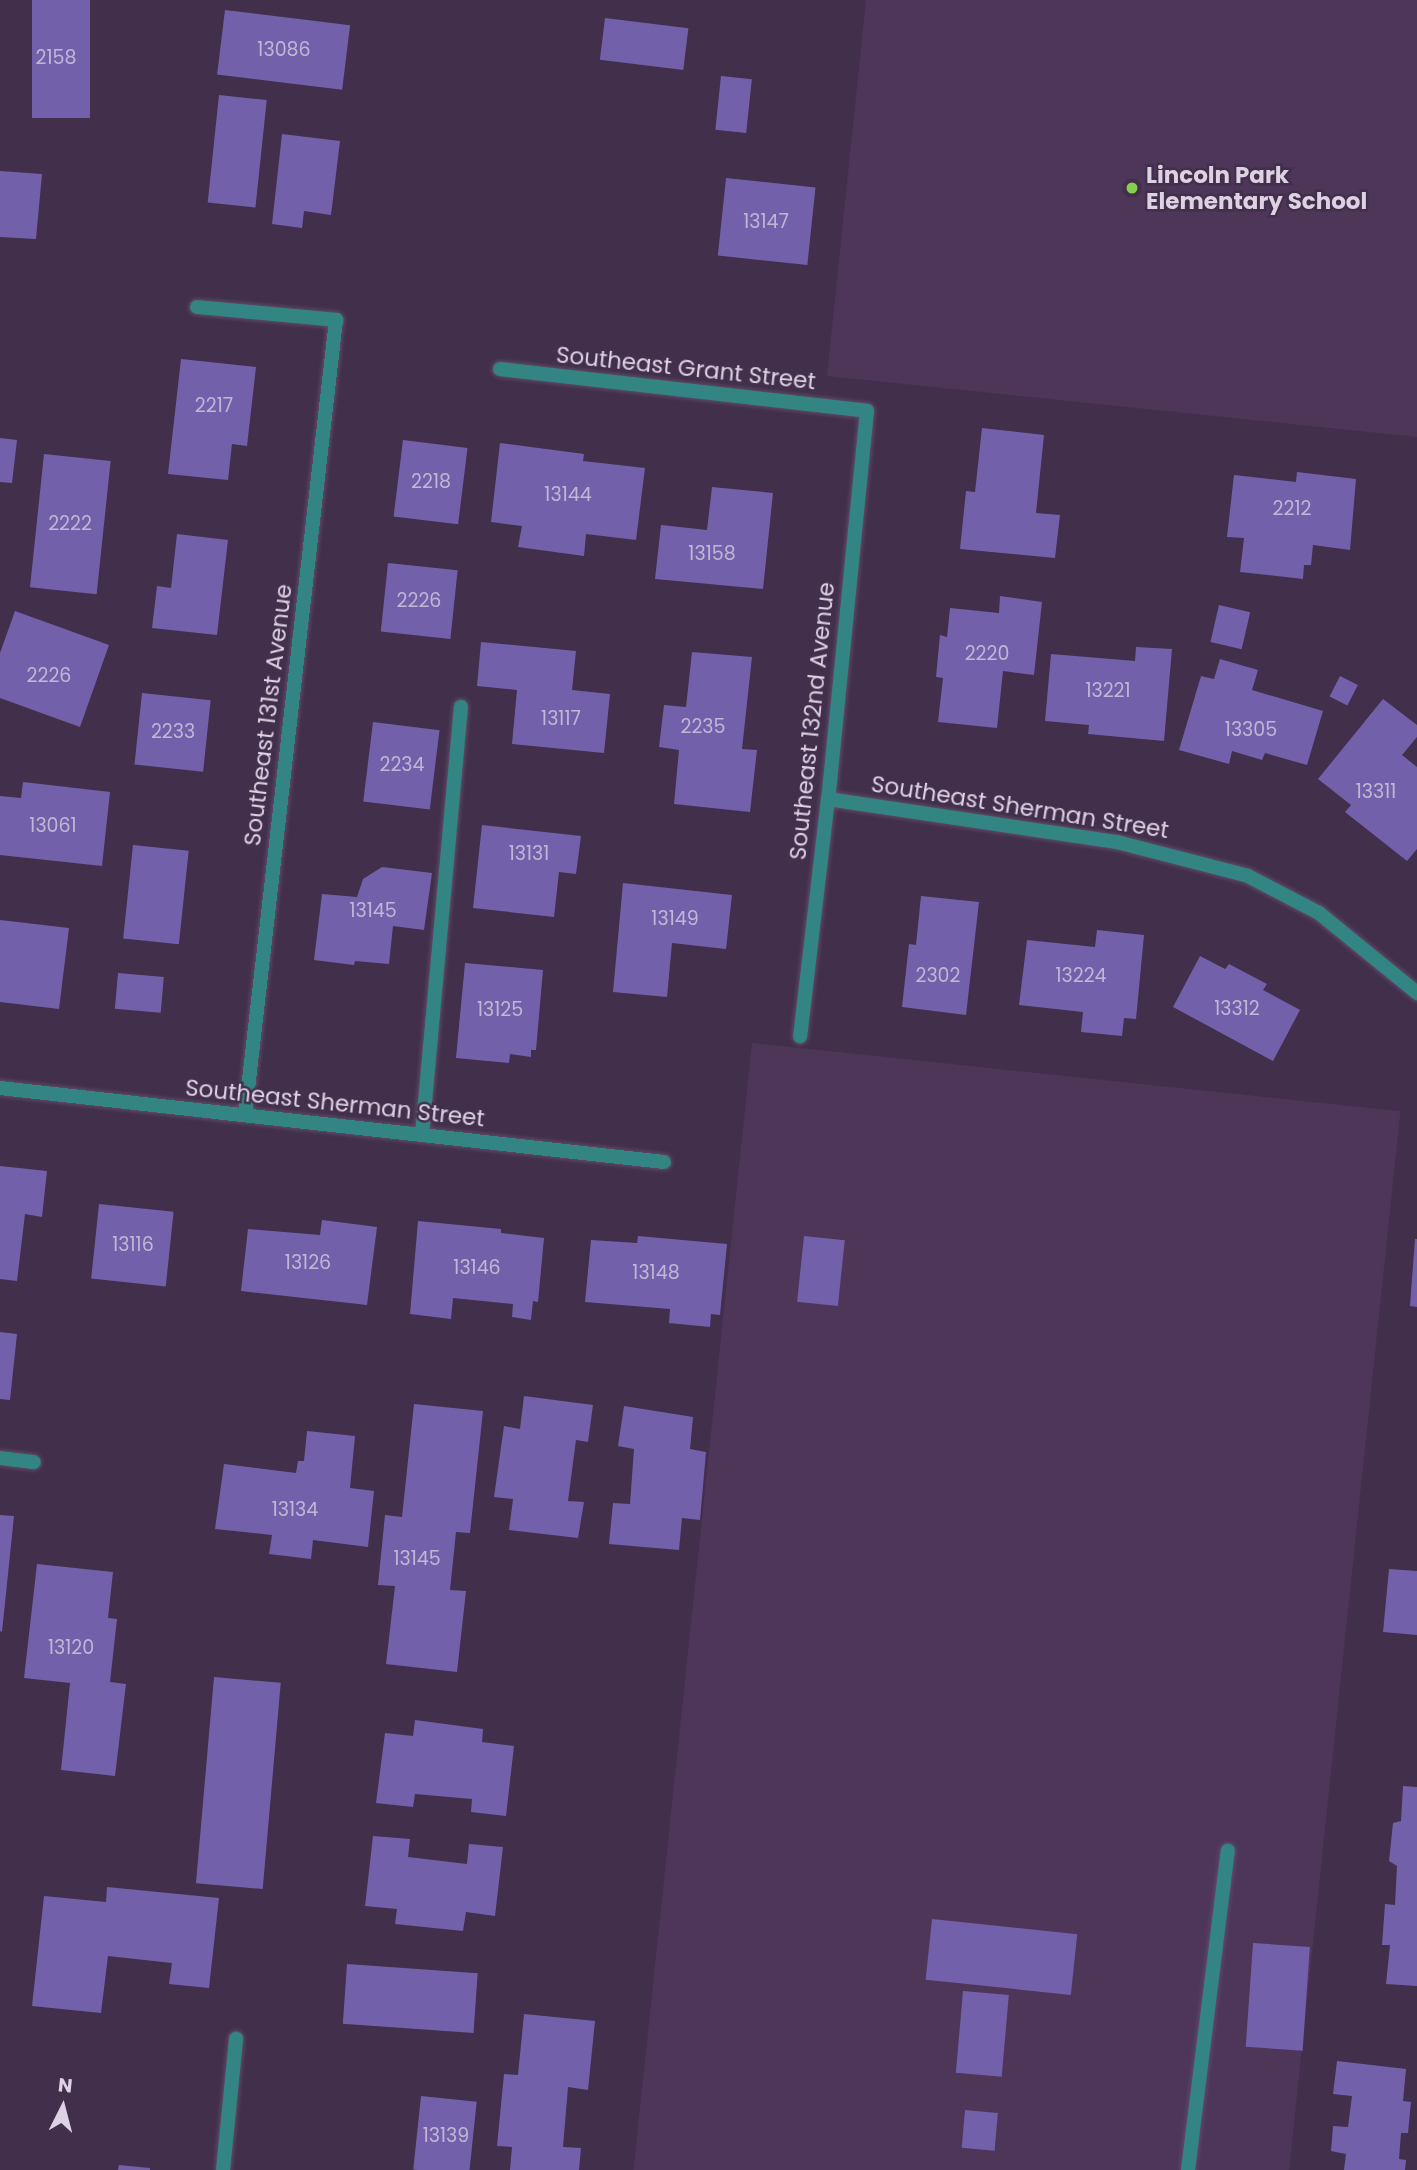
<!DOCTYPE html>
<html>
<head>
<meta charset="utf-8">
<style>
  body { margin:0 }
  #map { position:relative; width:1417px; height:2170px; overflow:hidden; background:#422f4c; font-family:Poppins,sans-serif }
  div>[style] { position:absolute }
  .built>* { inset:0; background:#4e3659; transform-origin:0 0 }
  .building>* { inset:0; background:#7360aa; transform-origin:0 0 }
  .roads { filter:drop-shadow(0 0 2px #5e4c67) drop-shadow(0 0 2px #5e4c67) }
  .lane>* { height:14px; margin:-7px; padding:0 7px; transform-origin:7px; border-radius:7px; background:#338583 }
  .street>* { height:14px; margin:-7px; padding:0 7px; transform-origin:7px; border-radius:7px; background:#338583 }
  .dots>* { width:19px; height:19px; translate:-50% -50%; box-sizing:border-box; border:4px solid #422f4c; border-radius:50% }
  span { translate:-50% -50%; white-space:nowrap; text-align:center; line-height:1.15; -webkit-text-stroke:5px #422f4c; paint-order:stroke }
  .number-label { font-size:19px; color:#c2b5d5 }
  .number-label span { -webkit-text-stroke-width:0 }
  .poi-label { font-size:23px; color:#ddd1e3; font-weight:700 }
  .left { translate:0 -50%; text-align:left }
  .street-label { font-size:23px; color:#ddd1e3 }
  .north { position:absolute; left:28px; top:2072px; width:70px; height:70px; -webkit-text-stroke:5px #422f4c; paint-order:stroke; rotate:6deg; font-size:19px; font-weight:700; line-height:28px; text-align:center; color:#ddd1e3 }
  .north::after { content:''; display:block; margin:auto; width:24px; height:32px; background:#ddd1e3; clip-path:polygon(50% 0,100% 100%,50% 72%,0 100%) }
</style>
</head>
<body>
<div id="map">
  <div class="built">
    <div style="clip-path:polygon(866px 0,1417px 0,1417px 437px,827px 376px)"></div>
    <div style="left:752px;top:1043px;width:652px;height:1133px;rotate:6deg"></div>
  </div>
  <div class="building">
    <div style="left:32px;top:0;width:58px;height:118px"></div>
    <div style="left:225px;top:10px;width:126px;height:65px;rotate:7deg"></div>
    <div style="left:605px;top:18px;width:84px;height:42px;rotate:7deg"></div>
    <div style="left:721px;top:76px;width:31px;height:54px;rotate:6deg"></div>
    <div style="left:219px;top:95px;width:48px;height:108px;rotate:6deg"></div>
    <div style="clip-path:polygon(282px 134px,340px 141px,331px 215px,304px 211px,302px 228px,272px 224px)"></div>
    <div style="clip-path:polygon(0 171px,42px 174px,36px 239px,0 237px)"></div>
    <div style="left:726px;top:178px;width:90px;height:78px;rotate:6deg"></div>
    <div style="clip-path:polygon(181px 359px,256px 367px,247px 446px,232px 444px,228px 480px,168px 474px)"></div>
    <div style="clip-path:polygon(982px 428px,1044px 435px,1036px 513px,1060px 515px,1055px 558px,960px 549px,966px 491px,975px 492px)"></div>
    <div style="clip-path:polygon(0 438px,17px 440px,12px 483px,0 482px)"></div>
    <div style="left:403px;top:440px;width:65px;height:77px;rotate:7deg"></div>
    <div style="clip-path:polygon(500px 443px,584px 454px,583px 461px,645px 468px,636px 540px,586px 534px,584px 556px,518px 547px,522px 526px,491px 522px)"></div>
    <div style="left:44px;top:454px;width:67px;height:134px;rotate:6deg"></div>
    <div style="clip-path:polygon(1297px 472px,1356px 479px,1350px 550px,1313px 545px,1311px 565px,1304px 565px,1303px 579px,1240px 572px,1244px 538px,1227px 537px,1234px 475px,1296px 482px)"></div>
    <div style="clip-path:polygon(712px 487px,773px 493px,763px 589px,655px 579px,661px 525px,707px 530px)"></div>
    <div style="clip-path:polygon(177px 534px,228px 540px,217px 635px,152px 628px,157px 586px,171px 588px)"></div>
    <div style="left:388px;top:563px;width:70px;height:69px;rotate:6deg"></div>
    <div style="clip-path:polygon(1000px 596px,1042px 602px,1034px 675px,1003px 671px,997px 728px,938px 722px,943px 678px,936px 677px,940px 635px,947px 637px,950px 608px,999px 613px)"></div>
    <div style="left:1219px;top:605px;width:32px;height:38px;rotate:13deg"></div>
    <div style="clip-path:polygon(15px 611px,109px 645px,80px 727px,0 698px,0 653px)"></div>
    <div style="clip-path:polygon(481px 642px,576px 651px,572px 690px,610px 694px,604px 753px,512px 744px,517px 690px,477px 686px)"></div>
    <div style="clip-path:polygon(1136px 647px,1172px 649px,1164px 741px,1088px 734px,1089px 725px,1045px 721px,1051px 654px,1135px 661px)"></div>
    <div style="clip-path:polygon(692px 652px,752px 657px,742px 749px,757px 750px,750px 812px,674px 804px,679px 750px,659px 747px,664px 705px,686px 707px)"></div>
    <div style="clip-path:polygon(1220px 659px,1258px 670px,1252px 690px,1323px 711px,1307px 765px,1265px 753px,1262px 760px,1232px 751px,1229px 764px,1179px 750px,1201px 676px,1214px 679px)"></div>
    <div style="left:1340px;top:676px;width:20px;height:23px;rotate:27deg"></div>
    <div style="left:142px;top:693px;width:69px;height:72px;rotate:6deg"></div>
    <div style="clip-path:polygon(1383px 699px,1417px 725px,1417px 737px,1402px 755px,1417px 767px,1417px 849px,1407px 861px,1345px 812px,1351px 805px,1318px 779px)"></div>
    <div style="left:373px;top:722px;width:67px;height:80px;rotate:7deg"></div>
    <div style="clip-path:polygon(23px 782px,110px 792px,102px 866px,0 855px,0 796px,21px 798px)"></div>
    <div style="clip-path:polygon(482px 825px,581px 836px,576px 874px,559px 872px,554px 917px,473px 908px)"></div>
    <div style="left:133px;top:845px;width:56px;height:94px;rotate:6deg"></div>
    <div style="clip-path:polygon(382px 867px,432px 873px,424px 930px,393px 926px,389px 964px,355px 961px,354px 965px,314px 960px,322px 894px,357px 897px,363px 879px)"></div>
    <div style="clip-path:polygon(623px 883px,732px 895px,726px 949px,672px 943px,667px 997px,613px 992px)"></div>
    <div style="clip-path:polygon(921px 896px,979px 902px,966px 1015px,902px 1007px,909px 944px,916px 945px)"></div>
    <div style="clip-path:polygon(0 920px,69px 928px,59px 1009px,0 1002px)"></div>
    <div style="clip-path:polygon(1097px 930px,1144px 935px,1136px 1019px,1124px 1018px,1122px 1036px,1081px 1032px,1083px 1012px,1019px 1005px,1027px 940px,1095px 947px)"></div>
    <div style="clip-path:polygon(1200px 956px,1225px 969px,1229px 964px,1267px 984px,1263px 990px,1300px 1010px,1273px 1061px,1173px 1007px)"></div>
    <div style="clip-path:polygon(465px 963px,543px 970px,536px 1050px,531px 1050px,531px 1057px,510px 1054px,509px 1063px,456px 1058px)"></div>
    <div style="left:118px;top:973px;width:46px;height:36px;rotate:5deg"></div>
    <div style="clip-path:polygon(0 1166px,47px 1171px,42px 1217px,25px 1214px,17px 1281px,0 1279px)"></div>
    <div style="left:99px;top:1204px;width:75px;height:75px;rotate:6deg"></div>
    <div style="clip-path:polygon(322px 1220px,377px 1227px,367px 1305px,241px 1291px,248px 1229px,320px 1235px)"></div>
    <div style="clip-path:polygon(418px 1221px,501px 1229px,501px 1233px,544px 1238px,538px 1302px,533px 1301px,531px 1320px,512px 1317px,513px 1304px,453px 1298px,451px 1319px,410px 1314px)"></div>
    <div style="clip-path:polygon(638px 1236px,727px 1244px,720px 1315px,711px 1314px,710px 1327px,669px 1323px,670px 1309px,585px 1302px,591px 1240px,637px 1243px)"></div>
    <div style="left:804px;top:1236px;width:41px;height:66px;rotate:6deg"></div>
    <div style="clip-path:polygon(1415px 1239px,1417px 1239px,1417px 1307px,1410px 1306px)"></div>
    <div style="clip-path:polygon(0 1332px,17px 1334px,10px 1400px,0 1399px)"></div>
    <div style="clip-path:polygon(524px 1396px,593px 1405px,588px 1442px,576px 1440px,568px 1501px,584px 1502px,578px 1538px,509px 1530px,513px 1499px,494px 1497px,504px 1426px,520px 1429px)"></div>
    <div style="clip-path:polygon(414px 1404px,483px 1411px,470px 1533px,456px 1532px,450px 1590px,466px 1591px,457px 1672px,386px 1664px,395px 1586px,378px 1585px,385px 1515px,402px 1517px)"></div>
    <div style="clip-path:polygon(624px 1406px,693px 1417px,690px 1449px,706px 1452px,700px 1520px,682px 1518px,679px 1550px,609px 1544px,613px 1503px,630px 1504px,634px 1449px,618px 1446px)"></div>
    <div style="clip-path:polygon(307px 1431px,355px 1436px,350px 1488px,374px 1491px,368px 1547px,313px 1540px,311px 1559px,269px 1554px,272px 1535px,215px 1529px,224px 1464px,296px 1473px,298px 1461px,304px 1461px)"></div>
    <div style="clip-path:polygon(0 1515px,14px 1516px,2px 1632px,0 1631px)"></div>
    <div style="clip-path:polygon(37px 1564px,113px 1572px,108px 1618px,117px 1619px,110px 1682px,126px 1684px,115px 1776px,61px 1770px,70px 1683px,24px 1678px)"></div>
    <div style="clip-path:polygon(1389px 1569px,1417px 1571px,1417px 1635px,1383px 1632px)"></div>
    <div style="left:214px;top:1677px;width:67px;height:207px;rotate:5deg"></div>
    <div style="clip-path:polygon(415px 1720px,483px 1729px,482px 1742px,514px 1746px,506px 1816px,471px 1812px,472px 1799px,415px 1794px,413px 1807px,376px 1803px,385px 1733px,413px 1736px)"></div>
    <div style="clip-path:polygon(1403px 1786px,1417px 1787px,1417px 1986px,1386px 1984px,1390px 1945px,1382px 1945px,1385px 1904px,1395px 1905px,1397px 1866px,1389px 1861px,1393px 1823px,1401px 1821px)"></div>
    <div style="clip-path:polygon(373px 1836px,410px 1839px,408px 1857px,467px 1864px,469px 1844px,503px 1847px,495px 1916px,466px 1912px,463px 1931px,395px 1924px,397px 1909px,365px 1906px)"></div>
    <div style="clip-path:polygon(107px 1887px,219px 1898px,209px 1988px,169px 1984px,172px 1963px,108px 1956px,101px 2013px,32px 2006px,44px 1896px,106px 1902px)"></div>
    <div style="left:932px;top:1919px;width:146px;height:61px;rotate:6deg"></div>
    <div style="left:1253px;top:1943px;width:57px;height:104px;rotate:4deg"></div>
    <div style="left:347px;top:1964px;width:131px;height:60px;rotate:4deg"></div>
    <div style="left:963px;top:1991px;width:46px;height:82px;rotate:5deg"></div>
    <div style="clip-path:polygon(524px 2014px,595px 2021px,588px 2090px,568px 2087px,563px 2147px,581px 2148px,579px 2170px,510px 2170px,512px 2147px,497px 2146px,504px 2074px,518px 2075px)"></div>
    <div style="clip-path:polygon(1337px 2061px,1406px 2069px,1403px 2101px,1411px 2102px,1408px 2133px,1401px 2133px,1399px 2159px,1406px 2160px,1405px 2170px,1344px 2170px,1346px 2154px,1331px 2151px,1333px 2126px,1348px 2127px,1352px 2096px,1333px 2094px)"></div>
    <div style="left:421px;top:2096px;width:56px;height:74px;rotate:6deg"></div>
    <div style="left:965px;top:2110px;width:33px;height:38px;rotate:5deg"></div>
    <div style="clip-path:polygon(119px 2165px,150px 2168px,150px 2170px,118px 2170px)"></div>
  </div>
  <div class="roads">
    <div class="lane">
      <div style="left:422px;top:1135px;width:430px;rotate:-84.8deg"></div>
      <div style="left:223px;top:2170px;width:132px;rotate:-84.3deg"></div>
      <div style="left:1188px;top:2170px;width:322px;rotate:-82.9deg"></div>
    </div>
    <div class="street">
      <div style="left:197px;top:307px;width:140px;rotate:5.3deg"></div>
      <div style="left:336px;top:320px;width:800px;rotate:96.53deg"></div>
      <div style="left:500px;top:369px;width:369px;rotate:6.5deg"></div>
      <div style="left:867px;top:411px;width:390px;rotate:95.7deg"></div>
      <div style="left:828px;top:799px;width:239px;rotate:96.7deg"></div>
      <div style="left:828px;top:799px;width:292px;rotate:8.5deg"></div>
      <div style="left:1117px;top:842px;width:135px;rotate:14.5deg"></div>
      <div style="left:1248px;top:876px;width:80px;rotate:27.5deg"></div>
      <div style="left:1319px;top:913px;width:127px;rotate:39.2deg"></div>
      <div style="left:0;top:1088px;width:668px;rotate:6.36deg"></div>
      <div style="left:0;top:1458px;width:34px;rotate:7deg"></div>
    </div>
  </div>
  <div class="dots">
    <div style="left:1132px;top:188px;background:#85cf4c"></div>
  </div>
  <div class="number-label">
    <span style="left:284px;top:50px">13086</span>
    <span style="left:56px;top:58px">2158</span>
    <span style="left:766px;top:222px">13147</span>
    <span style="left:214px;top:406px">2217</span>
    <span style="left:431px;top:482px">2218</span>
    <span style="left:568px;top:495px">13144</span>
    <span style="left:1292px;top:509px">2212</span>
    <span style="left:70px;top:524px">2222</span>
    <span style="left:712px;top:554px">13158</span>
    <span style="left:419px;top:601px">2226</span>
    <span style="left:987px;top:654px">2220</span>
    <span style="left:49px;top:676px">2226</span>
    <span style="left:1108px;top:691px">13221</span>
    <span style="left:561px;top:719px">13117</span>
    <span style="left:703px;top:727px">2235</span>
    <span style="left:1251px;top:730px">13305</span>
    <span style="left:173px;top:732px">2233</span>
    <span style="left:402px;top:765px">2234</span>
    <span style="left:1376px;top:792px">13311</span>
    <span style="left:53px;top:826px">13061</span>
    <span style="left:529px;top:854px">13131</span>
    <span style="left:373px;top:911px">13145</span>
    <span style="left:675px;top:919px">13149</span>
    <span style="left:938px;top:976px">2302</span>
    <span style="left:1081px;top:976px">13224</span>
    <span style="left:1237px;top:1009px">13312</span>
    <span style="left:500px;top:1010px">13125</span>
    <span style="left:133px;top:1245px">13116</span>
    <span style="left:308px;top:1263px">13126</span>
    <span style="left:477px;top:1268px">13146</span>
    <span style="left:656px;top:1273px">13148</span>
    <span style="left:295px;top:1510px">13134</span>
    <span style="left:417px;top:1559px">13145</span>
    <span style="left:71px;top:1648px">13120</span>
    <span style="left:446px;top:2136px">13139</span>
  </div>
  <div class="poi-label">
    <span class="left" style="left:1146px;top:188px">Lincoln Park<br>Elementary School</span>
  </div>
  <div class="street-label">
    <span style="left:686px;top:368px;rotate:6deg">Southeast Grant Street</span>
    <span style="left:268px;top:715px;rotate:-83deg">Southeast 131st Avenue</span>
    <span style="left:812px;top:721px;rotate:-84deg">Southeast 132nd Avenue</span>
    <span style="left:1020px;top:807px;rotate:9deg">Southeast Sherman Street</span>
    <span style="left:335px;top:1103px;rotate:6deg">Southeast Sherman Street</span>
  </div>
  <div class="north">N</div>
</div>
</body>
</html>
